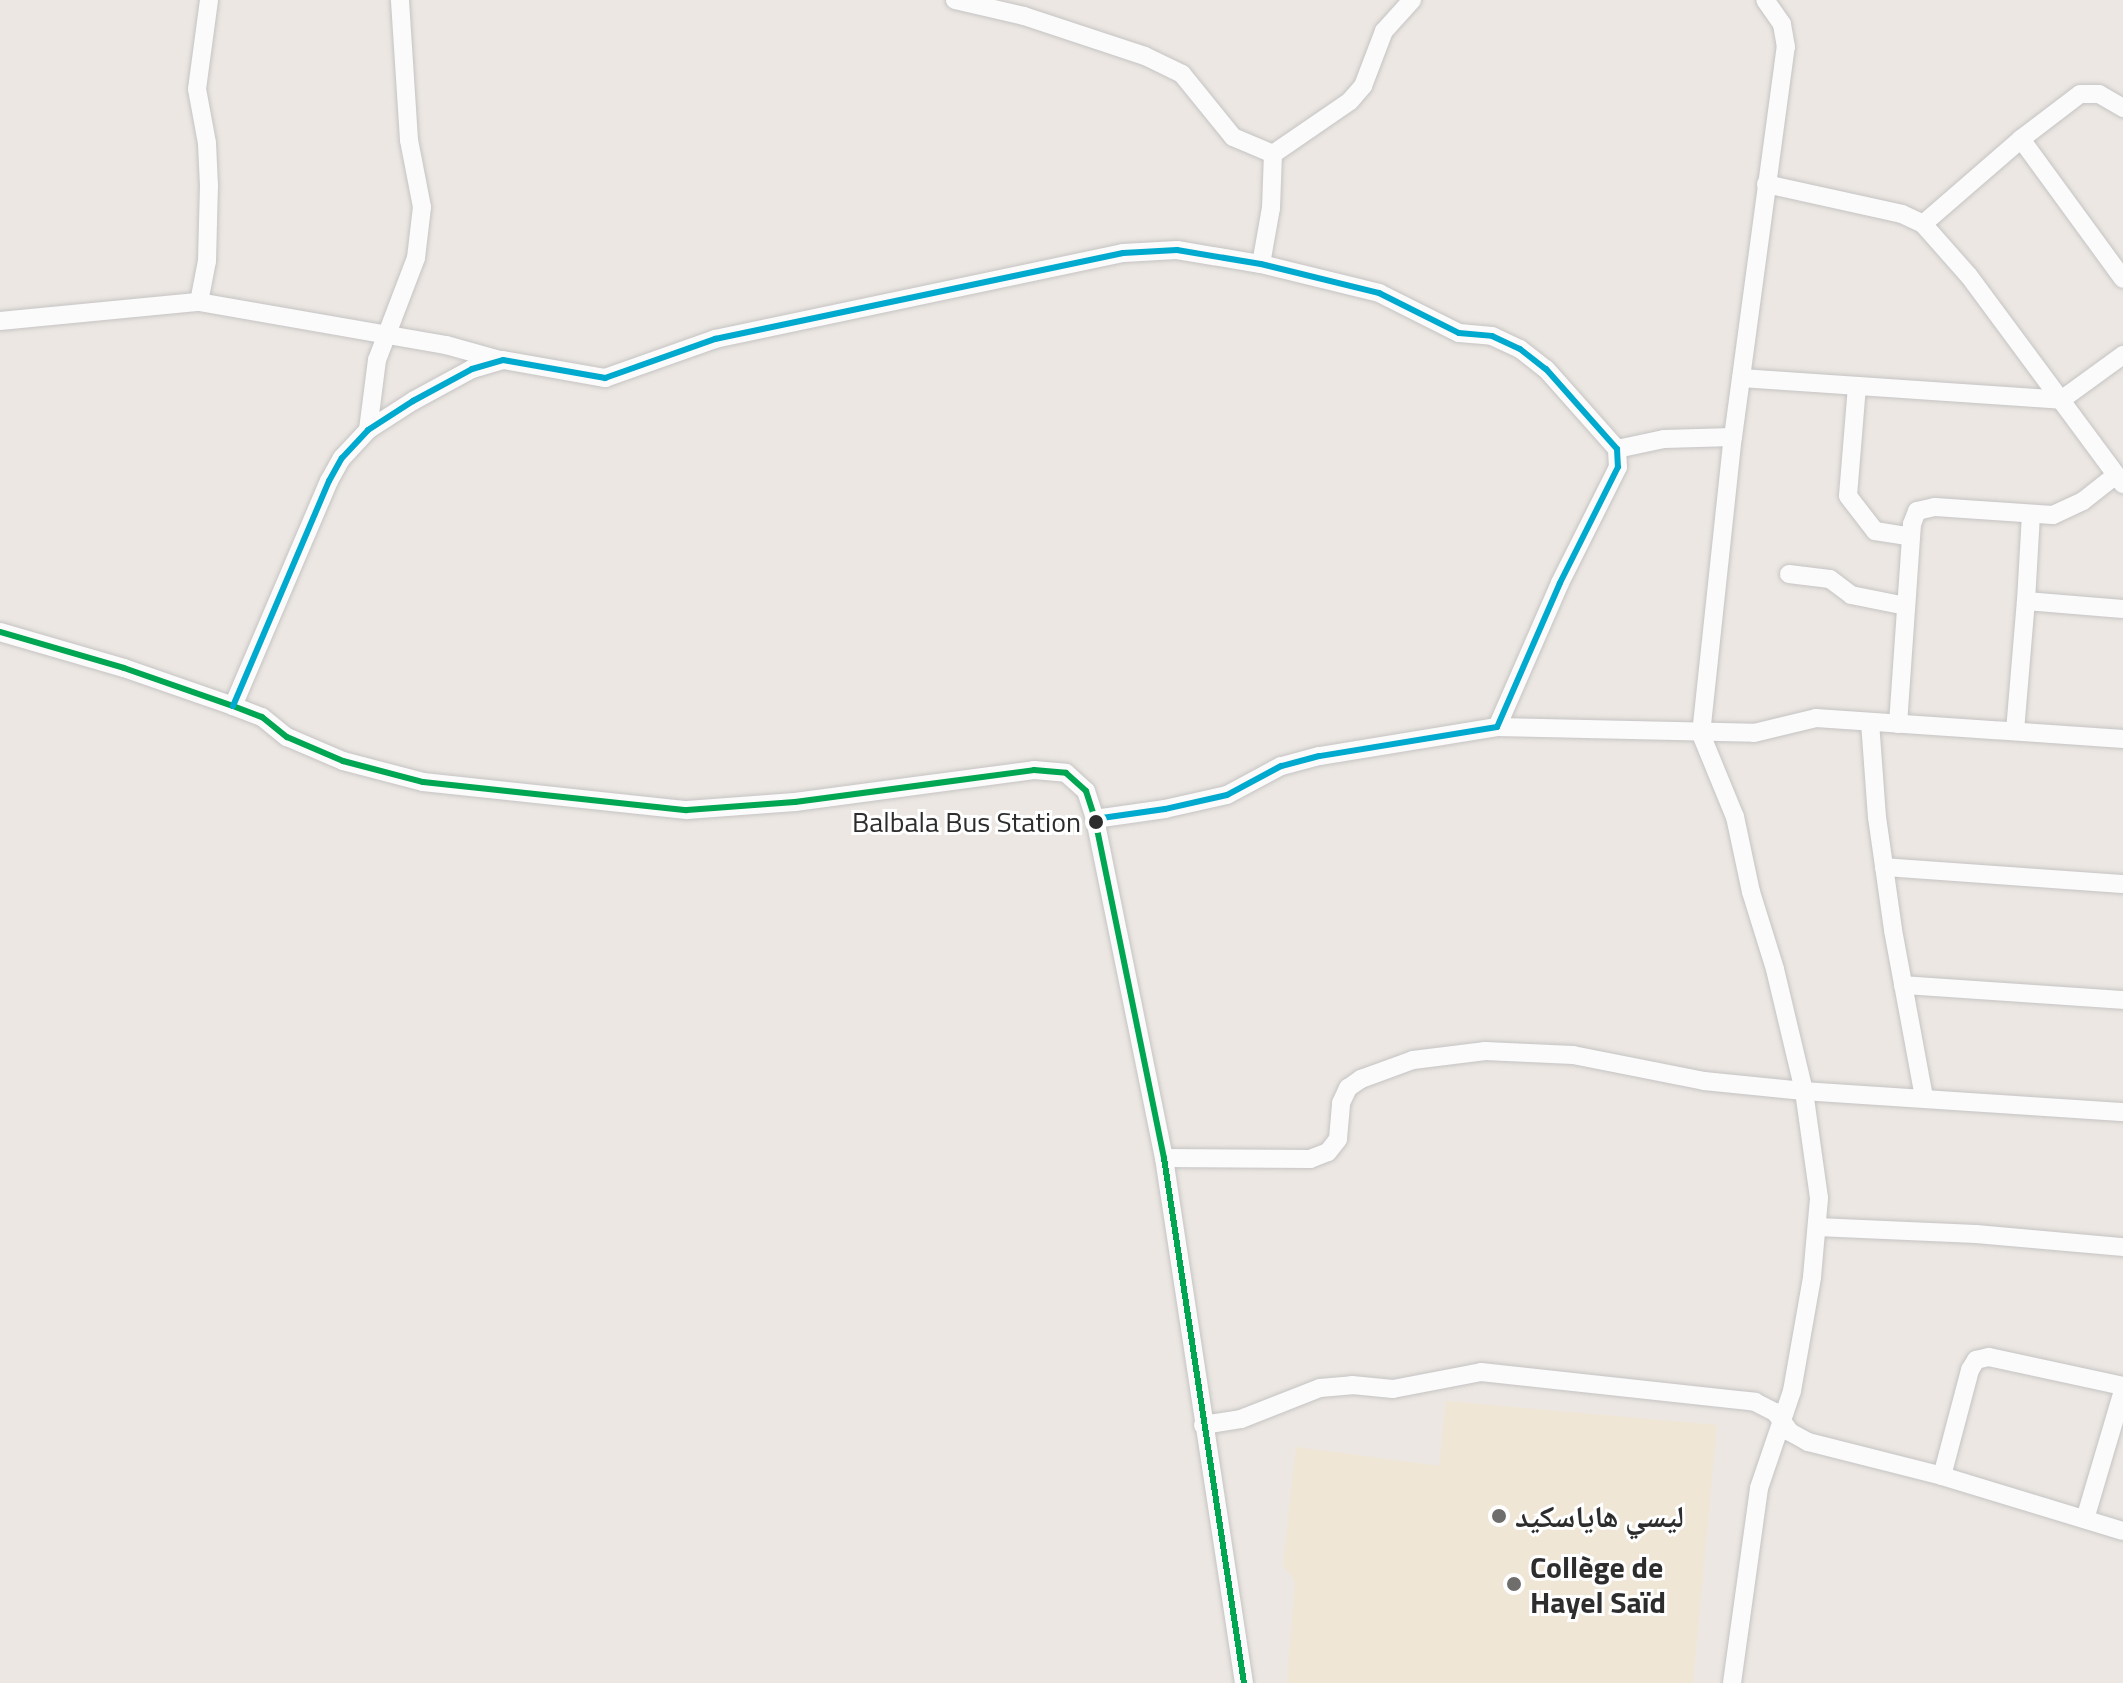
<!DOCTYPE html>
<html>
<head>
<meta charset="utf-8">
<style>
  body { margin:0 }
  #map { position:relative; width:2123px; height:1683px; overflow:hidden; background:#ece7e2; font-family:"Titillium Web","Noto Naskh Arabic",sans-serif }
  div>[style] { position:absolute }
  .education>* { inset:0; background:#f0e6d6 }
  .roads { filter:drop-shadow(0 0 2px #c5c4c4) drop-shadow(0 0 2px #c5c4c4) }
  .street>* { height:18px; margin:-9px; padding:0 9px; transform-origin:9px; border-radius:9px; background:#fcfbfb }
  .bus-1>* { height:6px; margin:-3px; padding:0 3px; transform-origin:3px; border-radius:3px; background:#00a651 }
  .bus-2>* { height:6px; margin:-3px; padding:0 3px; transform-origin:3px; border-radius:3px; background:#00a9ce }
  .dots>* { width:22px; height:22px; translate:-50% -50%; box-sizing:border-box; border:4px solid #fff; border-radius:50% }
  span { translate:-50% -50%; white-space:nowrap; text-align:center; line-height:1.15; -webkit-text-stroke:6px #fff; paint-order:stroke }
  .bus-label { font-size:28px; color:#2d2d2d }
  .right { translate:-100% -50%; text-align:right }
  .poi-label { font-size:30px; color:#2d2d2d; font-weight:700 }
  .left { translate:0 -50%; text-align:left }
</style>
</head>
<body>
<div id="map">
  <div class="education">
    <div style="clip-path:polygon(1446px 1401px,1717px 1425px,1693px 1683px,1287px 1683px,1295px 1581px,1283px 1565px,1296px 1447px,1439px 1466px)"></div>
  </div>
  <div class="roads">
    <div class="street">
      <div style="left:955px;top:0;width:71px;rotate:13.1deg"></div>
      <div style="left:1024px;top:16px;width:127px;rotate:18.3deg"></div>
      <div style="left:1145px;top:56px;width:41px;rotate:25.9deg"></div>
      <div style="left:1182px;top:74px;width:81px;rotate:51deg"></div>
      <div style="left:1233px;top:137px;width:43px;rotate:23deg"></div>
      <div style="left:2021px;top:139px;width:173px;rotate:53.9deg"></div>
      <div style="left:1766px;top:184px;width:139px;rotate:12.4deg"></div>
      <div style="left:1902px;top:214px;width:23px;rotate:25deg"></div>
      <div style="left:1923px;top:224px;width:69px;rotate:48.5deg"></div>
      <div style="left:1969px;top:276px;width:259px;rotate:53.5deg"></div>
      <div style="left:1923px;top:224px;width:130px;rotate:-40.9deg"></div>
      <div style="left:2021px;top:139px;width:74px;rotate:-37.3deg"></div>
      <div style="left:2080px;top:94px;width:19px"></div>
      <div style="left:2099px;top:94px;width:28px;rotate:30deg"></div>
      <div style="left:1261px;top:264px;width:57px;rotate:-79.9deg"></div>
      <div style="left:1271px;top:208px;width:54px;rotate:-87.9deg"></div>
      <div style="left:1273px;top:154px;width:93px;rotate:-34.5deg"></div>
      <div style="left:1350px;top:101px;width:20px;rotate:-49deg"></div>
      <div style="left:1363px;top:86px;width:59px;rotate:-69.1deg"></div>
      <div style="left:1384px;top:31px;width:42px;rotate:-47.9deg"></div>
      <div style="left:199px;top:302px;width:42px;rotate:-79deg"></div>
      <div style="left:207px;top:261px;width:75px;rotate:-88.5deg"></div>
      <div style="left:209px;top:186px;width:43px;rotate:-92.7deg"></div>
      <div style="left:207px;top:143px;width:55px;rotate:-100.5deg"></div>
      <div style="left:197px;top:89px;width:90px;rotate:-82.3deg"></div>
      <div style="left:0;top:321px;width:200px;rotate:-5.5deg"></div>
      <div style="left:199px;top:302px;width:251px;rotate:9.9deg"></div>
      <div style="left:446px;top:345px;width:56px;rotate:15.5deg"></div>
      <div style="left:1741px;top:378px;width:321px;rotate:3.9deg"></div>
      <div style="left:2061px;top:400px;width:77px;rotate:-36deg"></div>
      <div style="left:1857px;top:386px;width:110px;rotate:94.7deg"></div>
      <div style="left:1848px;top:496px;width:44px;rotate:52.4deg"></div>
      <div style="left:1875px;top:531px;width:36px;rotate:9deg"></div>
      <div style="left:368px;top:430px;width:71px;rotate:-82.7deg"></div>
      <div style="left:377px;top:360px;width:109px;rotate:-69.1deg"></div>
      <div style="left:416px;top:258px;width:51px;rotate:-83.3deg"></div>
      <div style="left:422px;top:207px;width:68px;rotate:-101deg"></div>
      <div style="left:409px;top:140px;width:140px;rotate:-93.7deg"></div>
      <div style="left:1617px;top:449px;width:48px;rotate:-12deg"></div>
      <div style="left:1664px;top:439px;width:69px;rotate:-1.7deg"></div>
      <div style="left:1789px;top:574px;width:41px;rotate:7deg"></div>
      <div style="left:1830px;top:579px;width:26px;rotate:37deg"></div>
      <div style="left:1851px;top:595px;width:56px;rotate:11.3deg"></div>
      <div style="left:2026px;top:601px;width:87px;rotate:-86.7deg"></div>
      <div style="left:0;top:632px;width:129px;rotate:16.2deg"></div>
      <div style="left:124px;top:668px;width:115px;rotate:19.2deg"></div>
      <div style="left:233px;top:706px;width:31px;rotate:21deg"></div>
      <div style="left:262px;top:717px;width:32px;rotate:39deg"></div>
      <div style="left:287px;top:737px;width:61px;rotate:23.2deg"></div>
      <div style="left:343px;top:761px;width:83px;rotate:14.7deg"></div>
      <div style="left:423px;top:782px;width:265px;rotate:6.1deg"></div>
      <div style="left:687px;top:810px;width:108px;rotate:-4.2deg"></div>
      <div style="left:795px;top:802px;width:241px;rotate:-7.6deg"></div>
      <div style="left:1034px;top:770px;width:32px;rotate:5deg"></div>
      <div style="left:1066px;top:773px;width:27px;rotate:42deg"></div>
      <div style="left:1086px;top:791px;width:29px;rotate:72deg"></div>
      <div style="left:1095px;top:819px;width:346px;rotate:78.5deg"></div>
      <div style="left:1164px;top:1158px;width:531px;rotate:81.34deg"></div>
      <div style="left:233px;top:706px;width:245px;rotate:-66.9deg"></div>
      <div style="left:329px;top:481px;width:26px;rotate:-61deg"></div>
      <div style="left:342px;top:458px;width:38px;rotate:-47deg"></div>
      <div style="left:368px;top:430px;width:54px;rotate:-32.8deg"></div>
      <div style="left:413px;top:401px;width:67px;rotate:-28.5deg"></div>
      <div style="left:472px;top:369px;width:32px;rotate:-16deg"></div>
      <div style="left:503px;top:360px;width:104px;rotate:10deg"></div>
      <div style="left:605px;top:378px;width:117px;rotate:-19.5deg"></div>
      <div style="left:715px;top:339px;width:417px;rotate:-11.9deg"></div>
      <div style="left:1123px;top:253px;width:54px;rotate:-3.2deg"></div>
      <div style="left:1177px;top:250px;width:85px;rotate:9.5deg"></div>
      <div style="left:1261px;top:264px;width:122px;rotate:13.8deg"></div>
      <div style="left:1379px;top:293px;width:89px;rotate:26.6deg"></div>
      <div style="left:1459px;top:333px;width:33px;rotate:5deg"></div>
      <div style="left:1492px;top:336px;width:31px;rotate:25deg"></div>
      <div style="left:1520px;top:349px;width:33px;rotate:38deg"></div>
      <div style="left:1546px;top:369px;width:107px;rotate:48.4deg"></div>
      <div style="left:1617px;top:449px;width:18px;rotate:87deg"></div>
      <div style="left:1618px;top:467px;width:130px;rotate:116.6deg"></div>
      <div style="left:1560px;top:583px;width:157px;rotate:113.6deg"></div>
      <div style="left:1497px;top:727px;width:180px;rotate:170.7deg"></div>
      <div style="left:1319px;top:756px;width:39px;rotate:165deg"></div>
      <div style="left:1281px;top:766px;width:61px;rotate:151.8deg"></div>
      <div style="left:1227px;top:795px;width:64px;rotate:167.3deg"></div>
      <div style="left:1165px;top:809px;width:71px;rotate:171.9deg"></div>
      <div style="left:1870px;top:722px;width:95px;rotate:85.8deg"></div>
      <div style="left:1877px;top:817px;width:114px;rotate:81.9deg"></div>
      <div style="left:1893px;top:930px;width:171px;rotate:79.5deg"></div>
      <div style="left:1898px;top:724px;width:200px;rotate:-86deg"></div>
      <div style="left:1912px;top:524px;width:14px;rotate:-69deg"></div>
      <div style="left:1917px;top:511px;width:18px;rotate:-13deg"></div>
      <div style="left:1935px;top:507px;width:118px;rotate:3.9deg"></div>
      <div style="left:2053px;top:515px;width:33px;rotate:-25deg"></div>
      <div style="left:2083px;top:501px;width:42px;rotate:-38.2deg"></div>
      <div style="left:1497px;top:727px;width:257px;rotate:1.3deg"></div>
      <div style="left:1754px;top:733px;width:64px;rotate:-13.6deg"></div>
      <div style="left:1816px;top:718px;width:308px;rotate:3.9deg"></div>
      <div style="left:2015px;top:731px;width:130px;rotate:-85.2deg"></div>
      <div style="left:2026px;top:601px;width:97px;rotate:4.7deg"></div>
      <div style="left:1884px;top:867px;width:240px;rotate:4.1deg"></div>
      <div style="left:1903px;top:985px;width:221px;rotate:3.9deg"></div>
      <div style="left:1164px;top:1158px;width:146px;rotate:0.4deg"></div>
      <div style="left:1310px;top:1159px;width:19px;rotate:-21deg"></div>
      <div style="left:1328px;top:1152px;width:16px;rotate:-52deg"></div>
      <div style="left:1338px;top:1139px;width:36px;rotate:-85deg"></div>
      <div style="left:1341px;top:1103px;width:17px;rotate:-65deg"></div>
      <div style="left:1348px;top:1088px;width:16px;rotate:-35deg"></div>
      <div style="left:1361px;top:1079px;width:55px;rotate:-20.1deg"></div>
      <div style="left:1413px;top:1060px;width:73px;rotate:-7.1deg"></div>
      <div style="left:1485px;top:1051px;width:88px;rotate:2.6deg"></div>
      <div style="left:1573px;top:1055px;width:134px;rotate:11.2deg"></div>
      <div style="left:1704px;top:1081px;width:100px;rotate:5.7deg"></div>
      <div style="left:1804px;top:1091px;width:320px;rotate:3.8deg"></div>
      <div style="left:1817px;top:1227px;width:159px;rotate:2.5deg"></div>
      <div style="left:1976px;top:1234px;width:148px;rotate:5.1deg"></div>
      <div style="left:1203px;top:1425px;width:38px;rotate:-9deg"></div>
      <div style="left:1241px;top:1419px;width:85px;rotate:-21.4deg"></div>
      <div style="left:1320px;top:1388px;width:32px;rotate:-5deg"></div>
      <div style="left:1352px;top:1385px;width:41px;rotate:5.6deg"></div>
      <div style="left:1393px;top:1389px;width:90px;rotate:-10.9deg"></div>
      <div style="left:1481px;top:1372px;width:276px;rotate:6.2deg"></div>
      <div style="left:1755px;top:1402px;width:22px;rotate:27deg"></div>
      <div style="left:1775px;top:1412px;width:25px;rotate:53deg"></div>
      <div style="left:1790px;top:1432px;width:21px;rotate:29deg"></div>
      <div style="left:1808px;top:1442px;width:138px;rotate:14.2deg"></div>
      <div style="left:1942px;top:1476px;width:189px;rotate:16.9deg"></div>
      <div style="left:1942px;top:1476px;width:110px;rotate:-75.2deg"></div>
      <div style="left:1970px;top:1370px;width:12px;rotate:-59deg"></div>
      <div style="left:1976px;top:1360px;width:13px;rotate:-13deg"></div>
      <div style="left:1989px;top:1357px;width:137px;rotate:12.2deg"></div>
      <div style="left:2085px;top:1519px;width:134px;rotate:-73.5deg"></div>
      <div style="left:1732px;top:1683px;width:197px;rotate:-82.1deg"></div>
      <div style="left:1759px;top:1488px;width:102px;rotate:-71.2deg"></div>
      <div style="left:1792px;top:1391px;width:116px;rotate:-80deg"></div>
      <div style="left:1812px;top:1277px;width:79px;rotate:-84.9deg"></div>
      <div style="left:1819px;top:1198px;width:108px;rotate:-98deg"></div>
      <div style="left:1804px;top:1091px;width:125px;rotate:-103.4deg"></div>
      <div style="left:1775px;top:969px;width:81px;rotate:-107.3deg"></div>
      <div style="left:1751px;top:892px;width:77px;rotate:-102deg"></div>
      <div style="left:1735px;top:817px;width:90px;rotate:-112.3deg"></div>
      <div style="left:1701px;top:734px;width:299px;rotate:-83.9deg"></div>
      <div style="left:1733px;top:437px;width:394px;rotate:-82.3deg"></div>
      <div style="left:1786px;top:47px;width:23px;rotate:-100deg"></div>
      <div style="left:1782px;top:24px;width:29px;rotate:-125deg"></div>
    </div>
  </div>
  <div class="bus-1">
    <div style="left:0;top:632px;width:129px;rotate:16.2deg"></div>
    <div style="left:124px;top:668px;width:115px;rotate:19.2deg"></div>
    <div style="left:233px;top:706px;width:31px;rotate:21deg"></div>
    <div style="left:262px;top:717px;width:32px;rotate:39deg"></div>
    <div style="left:287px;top:737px;width:61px;rotate:23.2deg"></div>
    <div style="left:343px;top:761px;width:83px;rotate:14.7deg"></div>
    <div style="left:423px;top:782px;width:265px;rotate:6.1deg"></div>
    <div style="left:687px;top:810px;width:108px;rotate:-4.2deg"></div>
    <div style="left:795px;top:802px;width:241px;rotate:-7.6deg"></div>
    <div style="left:1034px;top:770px;width:32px;rotate:5deg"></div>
    <div style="left:1066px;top:773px;width:27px;rotate:42deg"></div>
    <div style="left:1086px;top:791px;width:29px;rotate:72deg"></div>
    <div style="left:1095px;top:819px;width:346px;rotate:78.5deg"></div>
    <div style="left:1164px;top:1158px;width:531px;rotate:81.34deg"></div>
  </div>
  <div class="bus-2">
    <div style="left:233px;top:706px;width:245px;rotate:-66.9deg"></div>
    <div style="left:329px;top:481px;width:26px;rotate:-61deg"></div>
    <div style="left:342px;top:458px;width:38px;rotate:-47deg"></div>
    <div style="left:368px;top:430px;width:54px;rotate:-32.8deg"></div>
    <div style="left:413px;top:401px;width:67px;rotate:-28.5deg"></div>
    <div style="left:472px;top:369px;width:32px;rotate:-16deg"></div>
    <div style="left:503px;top:360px;width:104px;rotate:10deg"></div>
    <div style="left:605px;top:378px;width:117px;rotate:-19.5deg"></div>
    <div style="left:715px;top:339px;width:417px;rotate:-11.9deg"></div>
    <div style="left:1123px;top:253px;width:54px;rotate:-3.2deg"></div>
    <div style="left:1177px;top:250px;width:85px;rotate:9.5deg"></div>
    <div style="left:1261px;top:264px;width:122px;rotate:13.8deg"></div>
    <div style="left:1379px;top:293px;width:89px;rotate:26.6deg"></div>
    <div style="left:1459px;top:333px;width:33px;rotate:5deg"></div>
    <div style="left:1492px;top:336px;width:31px;rotate:25deg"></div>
    <div style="left:1520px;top:349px;width:33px;rotate:38deg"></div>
    <div style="left:1546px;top:369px;width:107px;rotate:48.4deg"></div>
    <div style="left:1617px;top:449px;width:18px;rotate:87deg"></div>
    <div style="left:1618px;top:467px;width:130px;rotate:116.6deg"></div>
    <div style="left:1560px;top:583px;width:157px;rotate:113.6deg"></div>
    <div style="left:1497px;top:727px;width:180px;rotate:170.7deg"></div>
    <div style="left:1319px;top:756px;width:39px;rotate:165deg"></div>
    <div style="left:1281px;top:766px;width:61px;rotate:151.8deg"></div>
    <div style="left:1227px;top:795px;width:64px;rotate:167.3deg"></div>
    <div style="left:1165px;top:809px;width:71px;rotate:171.9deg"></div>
  </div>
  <div class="dots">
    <div style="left:1096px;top:822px;background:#2d2d2d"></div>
    <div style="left:1499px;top:1516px;background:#706e6c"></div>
    <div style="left:1514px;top:1584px;background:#706e6c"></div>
  </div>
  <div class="bus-label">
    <span class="right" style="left:1081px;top:822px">Balbala Bus Station</span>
  </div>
  <div class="poi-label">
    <span class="left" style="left:1515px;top:1516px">ليسي هاياسكيد</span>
    <span class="left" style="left:1530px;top:1584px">Collège de<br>Hayel Saïd</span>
  </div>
</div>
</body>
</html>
